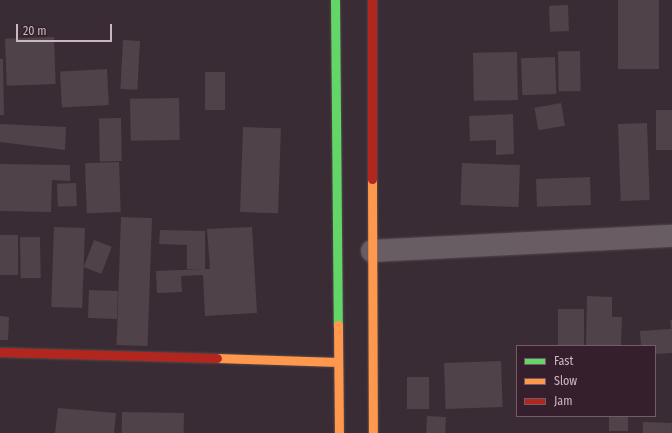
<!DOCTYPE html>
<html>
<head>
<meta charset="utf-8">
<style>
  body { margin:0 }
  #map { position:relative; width:672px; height:433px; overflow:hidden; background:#3a2c34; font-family:"Fira Sans Condensed",sans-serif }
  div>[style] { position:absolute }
  .building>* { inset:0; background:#4f4249; transform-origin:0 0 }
  .roads { filter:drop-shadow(0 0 1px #53484e) drop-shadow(0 0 1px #53484e) }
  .street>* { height:22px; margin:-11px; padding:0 11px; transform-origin:11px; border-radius:11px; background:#685d63 }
  .fast>* { height:9px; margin:-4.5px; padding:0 4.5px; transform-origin:4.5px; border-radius:4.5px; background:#63d668 }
  .slow>* { height:9px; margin:-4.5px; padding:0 4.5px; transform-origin:4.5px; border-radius:4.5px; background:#ff974d }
  .jam>* { height:9px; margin:-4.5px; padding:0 4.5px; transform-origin:4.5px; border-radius:4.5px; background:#b3261e }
  span { translate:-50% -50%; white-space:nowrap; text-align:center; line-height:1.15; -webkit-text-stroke:3px #351f2c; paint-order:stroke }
  .legend { position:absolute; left:516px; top:345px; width:140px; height:72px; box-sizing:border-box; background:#351f2c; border:1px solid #715c68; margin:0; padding:5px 7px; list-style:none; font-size:12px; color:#cab7c2 }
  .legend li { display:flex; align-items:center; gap:8px; height:20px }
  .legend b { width:20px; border:1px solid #715c68 }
  .scale { position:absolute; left:16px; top:24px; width:96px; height:18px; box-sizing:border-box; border:2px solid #cab7c2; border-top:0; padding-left:5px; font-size:12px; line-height:14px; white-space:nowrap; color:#cab7c2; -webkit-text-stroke:3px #351f2c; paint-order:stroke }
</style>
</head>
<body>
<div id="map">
  <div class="building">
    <div style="left:618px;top:0;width:41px;height:69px"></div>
    <div style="left:568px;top:5px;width:26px;height:19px;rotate:88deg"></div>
    <div style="left:54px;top:37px;width:47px;height:49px;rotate:88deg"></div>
    <div style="left:123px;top:40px;width:17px;height:49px;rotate:3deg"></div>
    <div style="left:580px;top:51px;width:40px;height:22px;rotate:89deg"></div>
    <div style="left:517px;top:52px;width:48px;height:44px;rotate:89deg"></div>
    <div style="left:555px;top:57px;width:37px;height:34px;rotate:88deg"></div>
    <div style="clip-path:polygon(0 59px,3px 59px,4px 115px,0 115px)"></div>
    <div style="left:107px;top:69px;width:36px;height:47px;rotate:87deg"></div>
    <div style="left:205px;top:72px;width:20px;height:38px"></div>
    <div style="left:179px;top:98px;width:42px;height:49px;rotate:89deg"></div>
    <div style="left:561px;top:103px;width:23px;height:27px;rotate:80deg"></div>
    <div style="left:656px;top:110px;width:16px;height:40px"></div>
    <div style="clip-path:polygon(513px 114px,514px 154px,496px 155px,496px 140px,470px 141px,469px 116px)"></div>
    <div style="left:121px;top:118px;width:43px;height:22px;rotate:89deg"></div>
    <div style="left:647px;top:123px;width:77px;height:29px;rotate:88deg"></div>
    <div style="clip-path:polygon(0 124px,66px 127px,65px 150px,0 142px)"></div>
    <div style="left:243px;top:127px;width:38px;height:85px;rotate:2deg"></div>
    <div style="left:119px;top:162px;width:50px;height:34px;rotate:88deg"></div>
    <div style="left:462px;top:163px;width:58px;height:42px;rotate:2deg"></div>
    <div style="clip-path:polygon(0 164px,70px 165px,70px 181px,52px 180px,51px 212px,0 211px)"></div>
    <div style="left:590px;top:177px;width:28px;height:54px;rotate:88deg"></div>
    <div style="left:76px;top:183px;width:23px;height:19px;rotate:88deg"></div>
    <div style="left:121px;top:217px;width:31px;height:128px;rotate:2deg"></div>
    <div style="left:54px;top:227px;width:31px;height:80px;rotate:2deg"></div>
    <div style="clip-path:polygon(252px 227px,257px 313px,205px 316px,203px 275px,181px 276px,182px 292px,157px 293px,156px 271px,203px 269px,187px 269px,187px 245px,159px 244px,160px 230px,205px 231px,205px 269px,210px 269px,207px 229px)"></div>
    <div style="left:0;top:235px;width:18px;height:40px"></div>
    <div style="left:40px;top:237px;width:41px;height:20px;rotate:89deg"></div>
    <div style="left:94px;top:240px;width:19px;height:29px;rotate:21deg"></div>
    <div style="left:89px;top:290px;width:29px;height:28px;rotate:2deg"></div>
    <div style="clip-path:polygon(587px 296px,612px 297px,612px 317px,622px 317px,621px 346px,586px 346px)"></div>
    <div style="left:558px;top:309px;width:26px;height:37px"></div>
    <div style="clip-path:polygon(0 316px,9px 317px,8px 340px,0 340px)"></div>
    <div style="clip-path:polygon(670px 320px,672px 320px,672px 353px,655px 354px,655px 346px,641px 346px,640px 331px,671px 329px)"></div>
    <div style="left:501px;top:361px;width:46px;height:57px;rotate:88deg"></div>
    <div style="left:407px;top:377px;width:22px;height:32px"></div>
    <div style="clip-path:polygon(58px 408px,116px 413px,114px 433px,55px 433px)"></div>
    <div style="left:122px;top:412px;width:62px;height:21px;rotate:1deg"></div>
    <div style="left:427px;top:416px;width:19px;height:17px;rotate:3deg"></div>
    <div style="left:609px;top:416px;width:19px;height:15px"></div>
    <div style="left:643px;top:422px;width:29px;height:11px;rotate:2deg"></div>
  </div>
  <div class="roads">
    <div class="street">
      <div style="left:372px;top:251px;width:300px;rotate:-2.9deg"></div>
    </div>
    <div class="fast">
      <div style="left:335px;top:0;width:325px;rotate:89.5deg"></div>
    </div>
    <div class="slow">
      <div style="left:372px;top:179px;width:254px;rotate:89.8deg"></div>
      <div style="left:338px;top:325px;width:108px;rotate:89.5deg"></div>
      <div style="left:217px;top:358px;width:121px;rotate:1.9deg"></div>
    </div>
    <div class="jam">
      <div style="left:372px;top:0;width:179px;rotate:90deg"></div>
      <div style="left:0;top:352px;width:217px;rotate:1.6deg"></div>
    </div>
  </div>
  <ul class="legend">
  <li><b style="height:5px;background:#63d668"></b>Fast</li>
  <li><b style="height:5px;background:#ff974d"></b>Slow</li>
  <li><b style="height:5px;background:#b3261e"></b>Jam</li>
  </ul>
  <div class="scale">20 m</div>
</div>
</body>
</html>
